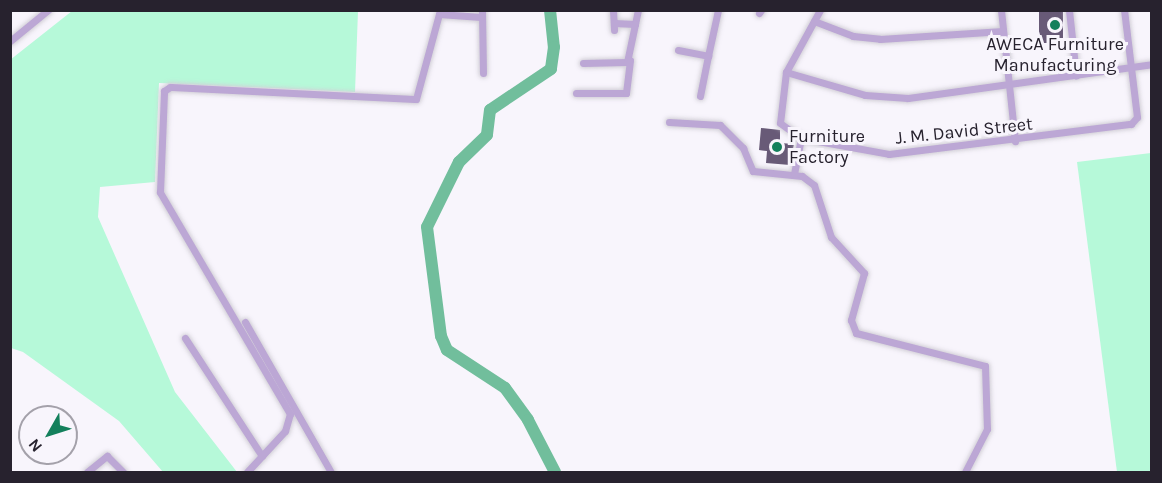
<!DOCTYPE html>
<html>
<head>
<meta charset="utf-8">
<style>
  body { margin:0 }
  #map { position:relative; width:1162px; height:483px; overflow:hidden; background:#f8f5fc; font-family:Karla,sans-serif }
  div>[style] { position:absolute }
  .green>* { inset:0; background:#b6f9d9 }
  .river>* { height:12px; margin:-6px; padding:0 6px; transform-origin:6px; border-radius:6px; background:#71be9c }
  .building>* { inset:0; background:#685a77; transform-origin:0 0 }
  .roads { filter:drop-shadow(0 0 2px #d2cfd7) drop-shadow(0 0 2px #d2cfd7) }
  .minor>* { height:7px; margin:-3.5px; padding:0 3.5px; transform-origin:3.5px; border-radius:3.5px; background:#bca7d5 }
  .dots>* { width:16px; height:16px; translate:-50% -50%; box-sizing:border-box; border:3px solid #f8f5fc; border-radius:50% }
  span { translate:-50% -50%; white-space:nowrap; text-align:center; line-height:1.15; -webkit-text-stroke:6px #f8f5fc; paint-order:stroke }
  .poi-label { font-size:18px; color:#27222e }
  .left { translate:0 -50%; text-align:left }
  .street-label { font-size:18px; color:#27222e }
  .frame { position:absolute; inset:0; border:12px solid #27222e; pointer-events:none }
  .north { position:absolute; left:18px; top:405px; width:60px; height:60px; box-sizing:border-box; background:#f8f5fc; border:2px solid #a4a1aa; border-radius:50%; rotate:231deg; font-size:16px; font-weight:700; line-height:24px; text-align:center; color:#27222e }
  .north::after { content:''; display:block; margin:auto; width:21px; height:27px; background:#14805c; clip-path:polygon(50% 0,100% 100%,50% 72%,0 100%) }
</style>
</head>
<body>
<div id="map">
  <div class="green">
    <div style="clip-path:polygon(72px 11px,358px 11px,355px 92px,159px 83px,155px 182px,100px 187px,98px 217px,175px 392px,237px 472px,163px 472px,119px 421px,23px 352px,11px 348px,10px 60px)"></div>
    <div style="clip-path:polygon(1151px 153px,1151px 472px,1117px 472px,1077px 162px)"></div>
  </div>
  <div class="river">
    <div style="left:550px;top:10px;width:37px;rotate:84deg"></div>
    <div style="left:554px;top:47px;width:22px;rotate:98deg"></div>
    <div style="left:551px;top:69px;width:73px;rotate:146.1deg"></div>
    <div style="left:490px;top:110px;width:25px;rotate:97deg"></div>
    <div style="left:487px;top:135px;width:39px;rotate:136deg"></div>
    <div style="left:459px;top:162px;width:72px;rotate:116.2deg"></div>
    <div style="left:427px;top:227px;width:110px;rotate:82.7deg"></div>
    <div style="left:441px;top:336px;width:15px;rotate:67deg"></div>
    <div style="left:447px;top:350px;width:69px;rotate:33.2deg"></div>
    <div style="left:505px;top:388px;width:39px;rotate:54deg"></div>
    <div style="left:528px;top:420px;width:59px;rotate:62.6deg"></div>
  </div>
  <div class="building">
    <div style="left:1039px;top:10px;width:24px;height:33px"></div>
    <div style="clip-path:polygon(761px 128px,780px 130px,780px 143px,794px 144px,790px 165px,766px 163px,767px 151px,759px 150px)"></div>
  </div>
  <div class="roads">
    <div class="minor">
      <div style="left:482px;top:10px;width:63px;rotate:89.1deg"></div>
      <div style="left:613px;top:10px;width:20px;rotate:87deg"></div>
      <div style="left:820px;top:10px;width:71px;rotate:118.7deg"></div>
      <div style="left:786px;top:72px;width:51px;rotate:96.7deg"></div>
      <div style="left:780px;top:123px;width:26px;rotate:36deg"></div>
      <div style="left:801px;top:138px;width:89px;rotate:10.3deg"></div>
      <div style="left:889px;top:154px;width:244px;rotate:-7.1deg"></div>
      <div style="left:1131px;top:124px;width:9px;rotate:-49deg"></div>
      <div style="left:1137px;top:117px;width:108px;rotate:-96.9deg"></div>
      <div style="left:1001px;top:10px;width:132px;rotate:83.9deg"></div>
      <div style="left:1069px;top:10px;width:66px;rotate:83.9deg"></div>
      <div style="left:759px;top:13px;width:4px;rotate:-56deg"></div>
      <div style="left:814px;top:21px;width:42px;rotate:21deg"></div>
      <div style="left:853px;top:36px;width:27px;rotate:6deg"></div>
      <div style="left:880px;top:39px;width:123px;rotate:-3.7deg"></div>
      <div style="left:614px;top:23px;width:21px;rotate:3deg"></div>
      <div style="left:635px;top:24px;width:14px;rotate:-78deg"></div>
      <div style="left:10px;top:41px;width:49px;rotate:-39.2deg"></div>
      <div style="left:678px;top:50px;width:31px;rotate:11deg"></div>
      <div style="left:708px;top:56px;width:47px;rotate:-77.7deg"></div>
      <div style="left:583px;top:63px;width:44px;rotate:-1.3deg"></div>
      <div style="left:627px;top:62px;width:39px;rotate:-78deg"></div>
      <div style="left:786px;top:72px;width:82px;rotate:16.2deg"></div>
      <div style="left:865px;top:95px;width:43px;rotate:4deg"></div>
      <div style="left:908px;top:98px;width:246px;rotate:-7.9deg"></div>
      <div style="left:576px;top:93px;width:50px"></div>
      <div style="left:626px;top:93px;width:33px;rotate:-83deg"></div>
      <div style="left:700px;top:96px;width:41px;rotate:-78.7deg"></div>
      <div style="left:669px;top:122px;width:51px;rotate:3.4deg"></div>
      <div style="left:720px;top:125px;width:33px;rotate:45deg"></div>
      <div style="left:743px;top:148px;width:25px;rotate:67deg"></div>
      <div style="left:753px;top:171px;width:49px;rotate:5.8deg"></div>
      <div style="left:802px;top:176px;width:15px;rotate:37deg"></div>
      <div style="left:814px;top:185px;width:55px;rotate:71.9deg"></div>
      <div style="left:831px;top:237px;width:49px;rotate:47.5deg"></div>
      <div style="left:864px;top:273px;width:49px;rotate:105.5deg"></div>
      <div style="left:851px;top:320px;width:14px;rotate:69deg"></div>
      <div style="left:856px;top:333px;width:133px;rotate:14.3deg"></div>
      <div style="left:985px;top:366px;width:63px;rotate:88.2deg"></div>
      <div style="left:987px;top:429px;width:48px;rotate:117.1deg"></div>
      <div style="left:794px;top:174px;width:37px;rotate:-79deg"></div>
      <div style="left:245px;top:322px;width:173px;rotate:60.2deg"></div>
      <div style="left:185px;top:338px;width:141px;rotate:56.9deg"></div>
      <div style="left:87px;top:472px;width:26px;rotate:-39deg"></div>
      <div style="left:107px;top:456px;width:23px;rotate:45deg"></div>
      <div style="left:247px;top:472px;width:56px;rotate:-47.2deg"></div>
      <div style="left:285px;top:431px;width:18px;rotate:-74deg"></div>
      <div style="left:290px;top:414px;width:257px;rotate:-120.4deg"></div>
      <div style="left:160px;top:192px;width:101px;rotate:-87.7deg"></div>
      <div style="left:164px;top:91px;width:7px;rotate:-34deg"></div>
      <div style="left:170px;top:87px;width:246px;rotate:2.8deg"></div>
      <div style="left:416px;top:99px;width:88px;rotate:-74.9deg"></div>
      <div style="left:439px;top:14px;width:42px;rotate:4.1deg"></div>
    </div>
  </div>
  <div class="dots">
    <div style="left:1055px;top:25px;background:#14805c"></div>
    <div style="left:777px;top:147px;background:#14805c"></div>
  </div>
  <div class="poi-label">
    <span style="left:1055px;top:55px">AWECA Furniture<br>Manufacturing</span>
    <span class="left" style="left:789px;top:147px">Furniture<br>Factory</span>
  </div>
  <div class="street-label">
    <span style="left:964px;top:131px;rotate:-6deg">J. M. David Street</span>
  </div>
  <div class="frame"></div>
  <div class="north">N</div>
</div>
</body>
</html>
